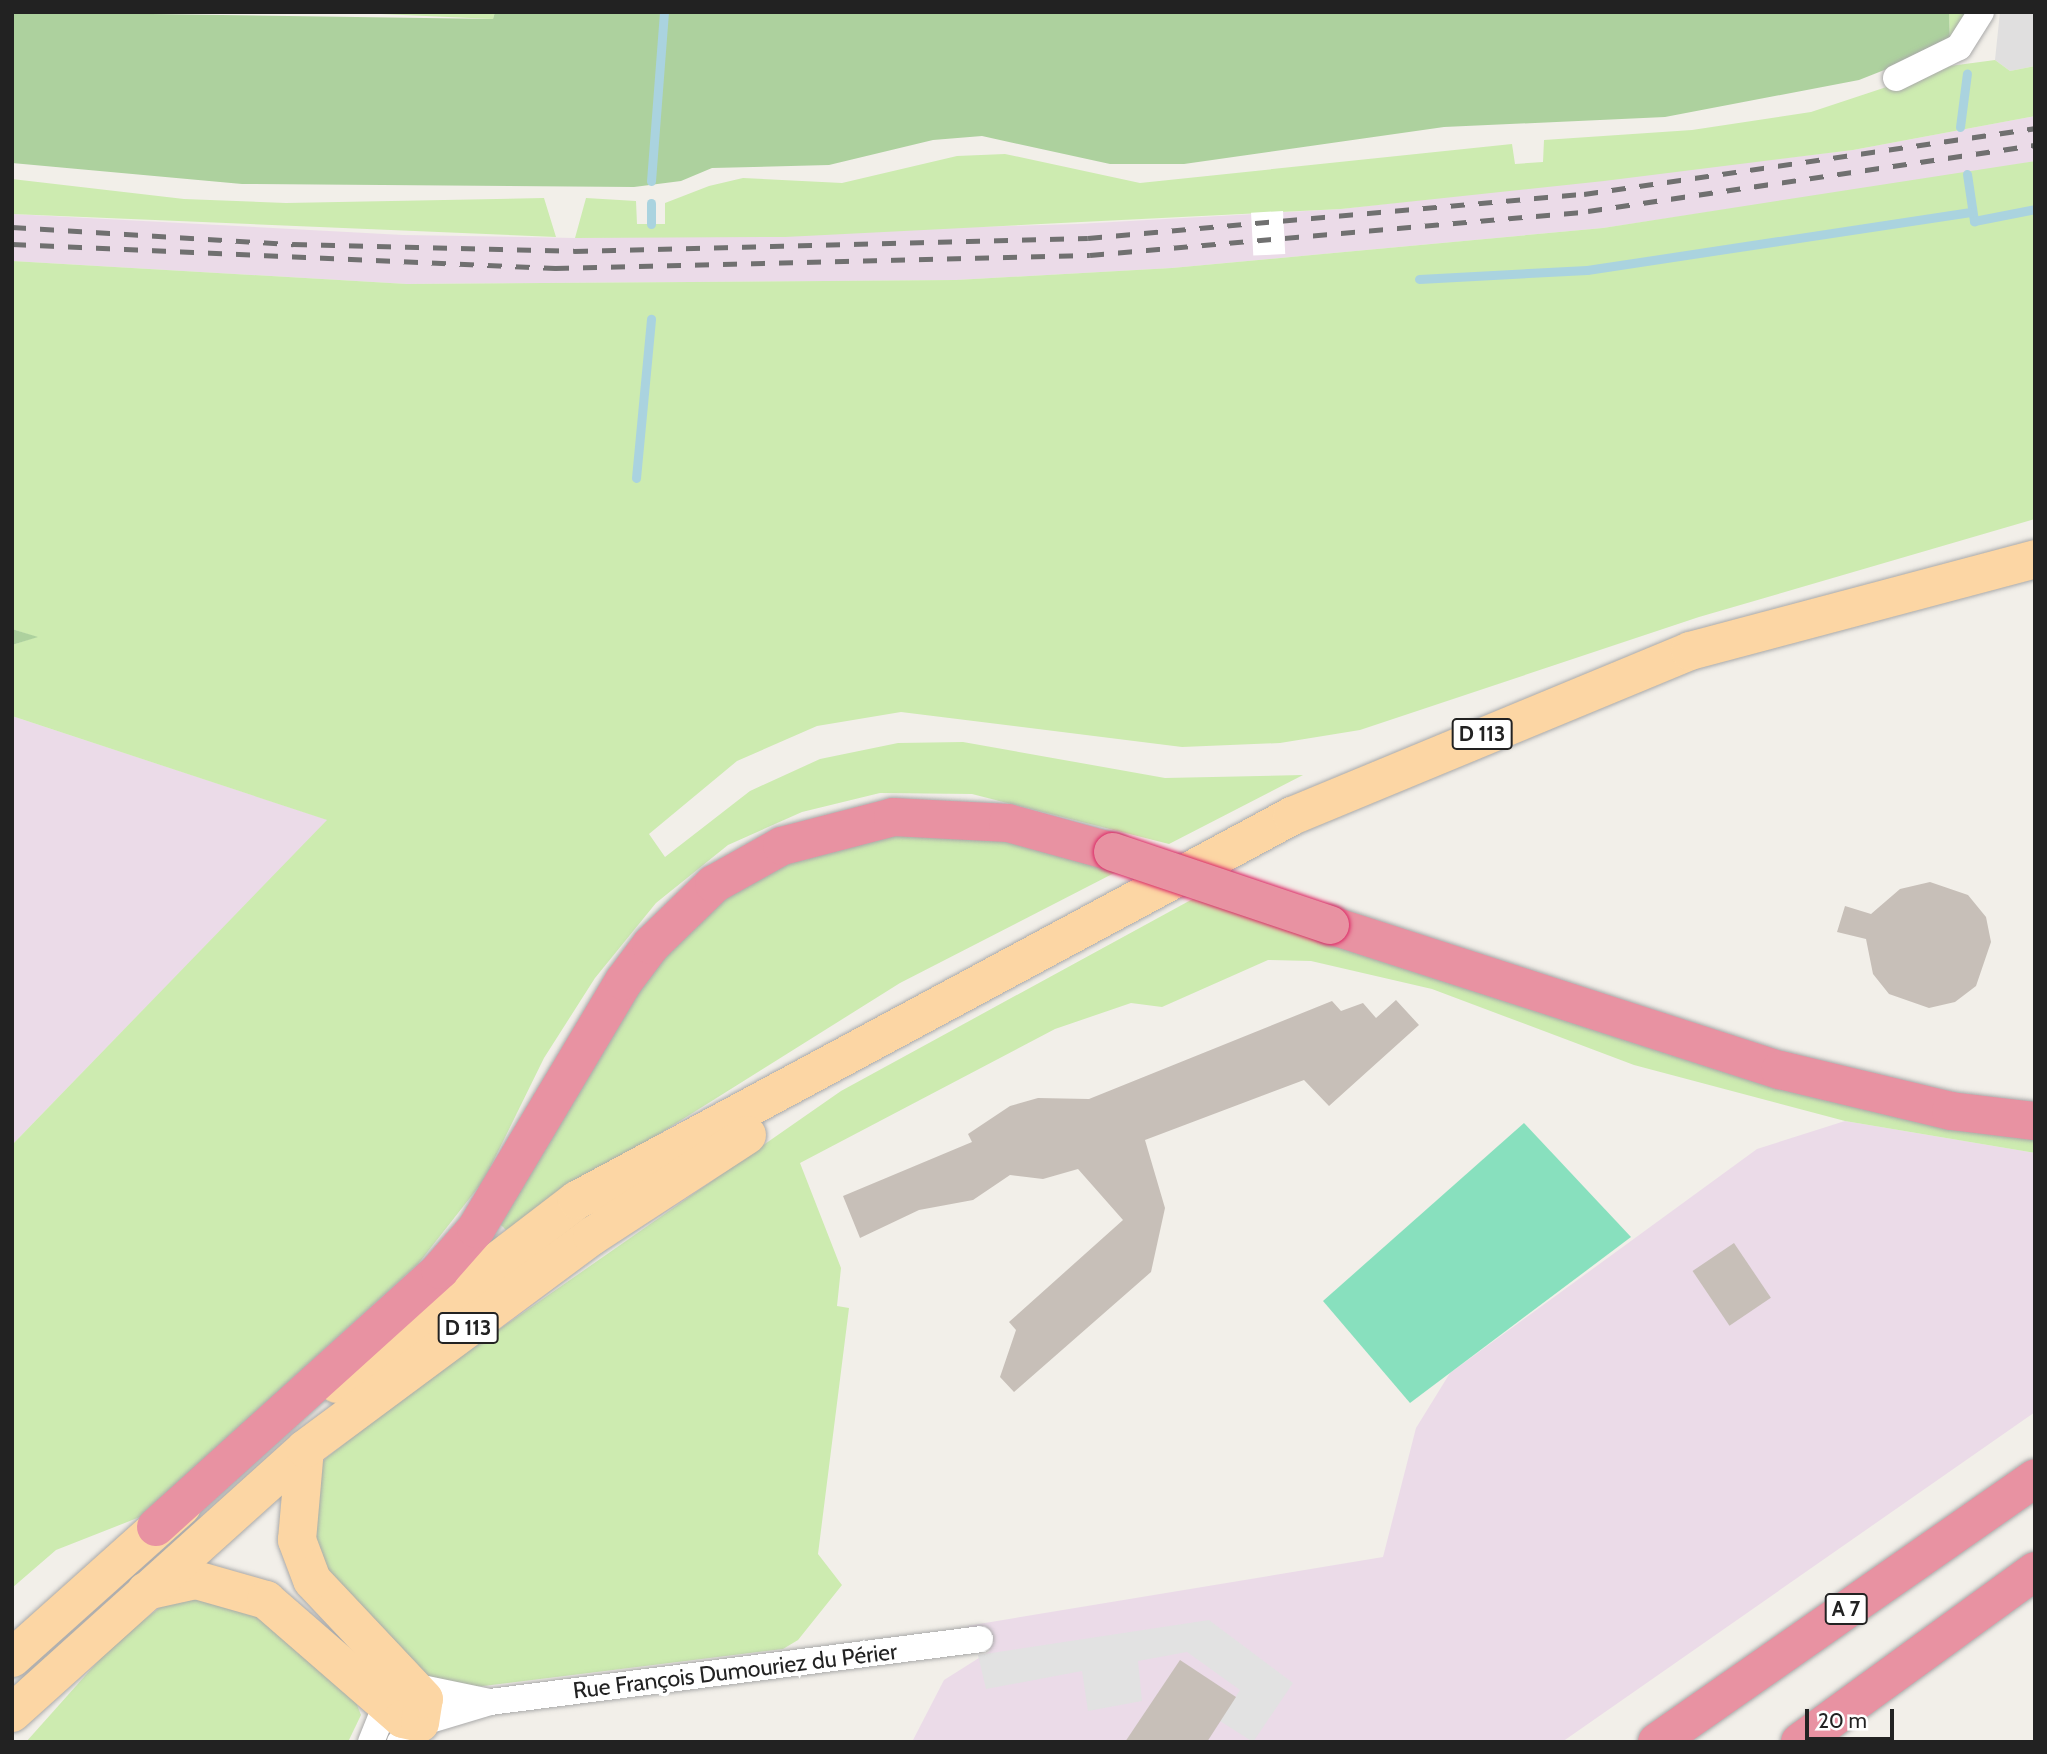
<!DOCTYPE html>
<html>
<head>
<meta charset="utf-8">
<style>
  body { margin:0 }
  #map { position:relative; width:2047px; height:1754px; overflow:hidden; background:#f2efe9; font-family:Cabin,sans-serif }
  div>[style] { position:absolute }
  .residential>* { inset:0; background:#e0dfdf }
  .industrial>* { inset:0; background:#ebdbe8 }
  .grass>* { inset:0; background:#cdebb0 }
  .forest>* { inset:0; background:#add19e }
  .pitch>* { inset:0; background:#88e0be }
  .parking>* { inset:0; background:#e2e2e2 }
  .pier>* { inset:0; background:#fff; transform-origin:0 0 }
  .stream>* { height:9px; margin:-4.5px; padding:0 4.5px; transform-origin:4.5px; border-radius:4.5px; background:#aad3df }
  .building>* { inset:0; background:#c7bfb8; transform-origin:0 0 }
  .roads { filter:drop-shadow(0 0 2px #a9a9a9) drop-shadow(0 0 2px #a9a9a9) }
  .street>* { height:26px; margin:-13px; padding:0 13px; transform-origin:13px; border-radius:13px; background:#fff }
  .primary>* { height:38px; margin:-19px; padding:0 19px; transform-origin:19px; border-radius:19px; background:#fcd6a4 }
  .highway>* { height:38px; margin:-19px; padding:0 19px; transform-origin:19px; border-radius:19px; background:#e892a2 }
  .rail>* { height:5px; margin-top:-2.5px; transform-origin:0; background:repeating-linear-gradient(90deg,#707070 0 14px,transparent 0 28px) }
  .bridges { filter:drop-shadow(0 0 2px #dc2a67) drop-shadow(0 0 2px #dc2a67) }
  .highway-bridge>* { height:38px; margin:-19px; padding:0 19px; transform-origin:19px; border-radius:19px; background:#e892a2 }
  span { translate:-50% -50%; white-space:nowrap; text-align:center; line-height:1.15; -webkit-text-stroke:7px #fff; paint-order:stroke }
  .shield-label span { padding:2px 5px; background:#fff; border:2px solid; border-radius:5px; -webkit-text-stroke-width:0 }
  .shield-label { font-size:21px; color:#222; font-weight:700 }
  .street-label { font-size:23px; color:#222 }
  .frame { position:absolute; inset:0; border:14px solid #222; pointer-events:none }
  .scale { position:absolute; left:1805px; top:1709px; width:89px; height:32px; box-sizing:border-box; border:4px solid #222; border-top:0; padding-left:9px; font-size:21px; line-height:24px; white-space:nowrap; color:#222; -webkit-text-stroke:5px #fff; paint-order:stroke }
</style>
</head>
<body>
<div id="map">
  <div class="residential">
    <div style="clip-path:polygon(2000px 12px,2035px 12px,2035px 66px,2010px 71px,1995px 60px)"></div>
  </div>
  <div class="industrial">
    <div style="clip-path:polygon(2035px 116px,2035px 161px,1971px 173px,1603px 228px,1172px 268px,956px 280px,407px 284px,12px 261px,12px 214px,403px 235px,575px 238px,1077px 224px,1341px 209px,1853px 150px)"></div>
    <div style="clip-path:polygon(12px 716px,328px 820px,12px 1145px)"></div>
    <div style="clip-path:polygon(1845px 1121px,2035px 1153px,2035px 1412px,1562px 1742px,912px 1742px,944px 1680px,990px 1651px,967px 1626px,1383px 1557px,1416px 1428px,1450px 1373px,1757px 1149px)"></div>
  </div>
  <div class="grass">
    <div style="clip-path:polygon(336px 12px,495px 12px,493px 19px)"></div>
    <div style="clip-path:polygon(1949px 12px,1971px 12px,1950px 44px)"></div>
    <div style="clip-path:polygon(1995px 60px,2010px 71px,2035px 66px,2035px 116px,1853px 150px,1604px 181px,1341px 209px,785px 237px,575px 238px,586px 198px,636px 201px,637px 224px,665px 224px,665px 203px,709px 186px,743px 178px,842px 183px,957px 156px,1005px 154px,1140px 183px,1512px 144px,1515px 164px,1543px 162px,1544px 140px,1692px 130px,1811px 112px,1950px 66px)"></div>
    <div style="clip-path:polygon(2035px 161px,2035px 519px,1699px 617px,1360px 730px,1280px 743px,1182px 747px,901px 712px,817px 726px,737px 761px,649px 834px,665px 857px,750px 791px,820px 759px,898px 743px,963px 742px,1165px 778px,1303px 775px,1169px 844px,972px 794px,880px 793px,802px 812px,728px 845px,656px 903px,595px 978px,544px 1058px,484px 1180px,418px 1264px,140px 1517px,56px 1550px,12px 1588px,12px 1145px,327px 820px,12px 716px,12px 645px,36px 637px,12px 629px,12px 261px,407px 284px,956px 280px,1172px 268px,1603px 228px)"></div>
    <div style="clip-path:polygon(12px 179px,184px 199px,286px 203px,544px 198px,556px 237px,12px 214px)"></div>
    <div style="clip-path:polygon(970px 826px,1122px 869px,900px 983px,506px 1230px,496px 1220px,630px 992px,714px 896px,819px 843px)"></div>
    <div style="clip-path:polygon(1200px 895px,2035px 1132px,2035px 1153px,1845px 1121px,1634px 1065px,1432px 989px,1311px 961px,1268px 960px,1162px 1007px,1131px 1003px,1055px 1029px,800px 1163px,841px 1268px,837px 1306px,849px 1308px,818px 1554px,842px 1585px,798px 1640px,783px 1649px,467px 1688px,414px 1672px,313px 1562px,311px 1477px,326px 1458px,428px 1379px,841px 1091px)"></div>
    <div style="clip-path:polygon(178px 1594px,229px 1594px,352px 1692px,361px 1715px,348px 1742px,26px 1742px,117px 1640px)"></div>
  </div>
  <div class="forest">
    <div style="clip-path:polygon(12px 12px,493px 19px,495px 12px,1949px 12px,1950px 44px,1859px 80px,1665px 117px,1444px 127px,1184px 164px,1110px 164px,982px 136px,933px 140px,829px 165px,712px 168px,681px 181px,634px 187px,242px 184px,12px 163px)"></div>
    <div style="clip-path:polygon(12px 629px,38px 637px,12px 645px)"></div>
  </div>
  <div class="pitch">
    <div style="clip-path:polygon(1524px 1123px,1631px 1237px,1410px 1403px,1323px 1301px)"></div>
  </div>
  <div class="parking">
    <div style="clip-path:polygon(1209px 1620px,1293px 1683px,1253px 1742px,1220px 1721px,1240px 1690px,1187px 1652px,1138px 1661px,1142px 1701px,1088px 1711px,1082px 1671px,986px 1689px,978px 1655px)"></div>
  </div>
  <div class="pier">
    <div style="left:1283px;top:211px;width:43px;height:32px;rotate:87deg"></div>
  </div>
  <div class="stream">
    <div style="left:1960px;top:127px;width:54px;rotate:-82.6deg"></div>
    <div style="left:1967px;top:174px;width:48px;rotate:81.5deg"></div>
    <div style="left:1974px;top:221px;width:62px;rotate:-11.1deg"></div>
    <div style="left:651px;top:181px;width:169px;rotate:-85.6deg"></div>
    <div style="left:651px;top:224px;width:21px;rotate:-90deg"></div>
    <div style="left:1419px;top:279px;width:168px;rotate:-3.1deg"></div>
    <div style="left:1587px;top:270px;width:388px;rotate:-8.6deg"></div>
    <div style="left:636px;top:478px;width:160px;rotate:-84.6deg"></div>
  </div>
  <div class="building">
    <div style="clip-path:polygon(1930px 882px,1968px 895px,1986px 917px,1991px 942px,1976px 986px,1955px 1002px,1929px 1008px,1889px 994px,1873px 974px,1866px 939px,1837px 932px,1845px 906px,1871px 914px,1900px 889px)"></div>
    <div style="clip-path:polygon(1396px 1000px,1419px 1025px,1329px 1106px,1304px 1080px,1145px 1140px,1165px 1208px,1151px 1272px,1014px 1392px,1000px 1377px,1016px 1330px,1009px 1322px,1123px 1220px,1078px 1169px,1043px 1179px,1010px 1175px,973px 1200px,919px 1210px,860px 1238px,843px 1196px,972px 1142px,968px 1134px,1010px 1106px,1038px 1098px,1089px 1099px,1332px 1001px,1341px 1011px,1363px 1003px,1376px 1018px)"></div>
    <div style="left:1734px;top:1243px;width:66px;height:50px;rotate:56deg"></div>
    <div style="clip-path:polygon(1180px 1660px,1236px 1697px,1207px 1742px,1125px 1742px)"></div>
  </div>
  <div class="roads">
    <div class="street">
      <div style="left:1896px;top:78px;width:70px;rotate:-26.2deg"></div>
      <div style="left:1959px;top:47px;width:41px;rotate:-57.8deg"></div>
      <div style="left:490px;top:1702px;width:494px;rotate:-7.3deg"></div>
      <div style="left:371px;top:1742px;width:40px;rotate:-68deg"></div>
      <div style="left:386px;top:1705px;width:22px;rotate:-43deg"></div>
      <div style="left:402px;top:1690px;width:20px;rotate:-6deg"></div>
      <div style="left:422px;top:1688px;width:69px;rotate:11.6deg"></div>
      <div style="left:490px;top:1702px;width:73px;rotate:163.3deg"></div>
      <div style="left:420px;top:1723px;width:28px;rotate:136deg"></div>
    </div>
    <div class="primary">
      <div style="left:337px;top:1384px;width:302px;rotate:-37.5deg"></div>
      <div style="left:577px;top:1200px;width:812px;rotate:-28.24deg"></div>
      <div style="left:1292px;top:816px;width:431px;rotate:-22.5deg"></div>
      <div style="left:1690px;top:651px;width:357px;rotate:-14.9deg"></div>
      <div style="left:146px;top:1591px;width:51px;rotate:-12.4deg"></div>
      <div style="left:196px;top:1580px;width:73px;rotate:15.9deg"></div>
      <div style="left:266px;top:1600px;width:181px;rotate:41deg"></div>
      <div style="left:403px;top:1719px;width:17px;rotate:13deg"></div>
      <div style="left:420px;top:1723px;width:24px;rotate:-81deg"></div>
      <div style="left:424px;top:1699px;width:163px;rotate:-133.3deg"></div>
      <div style="left:312px;top:1580px;width:43px;rotate:-110.6deg"></div>
      <div style="left:297px;top:1540px;width:91px;rotate:-85deg"></div>
      <div style="left:12px;top:1658px;width:228px;rotate:-41.8deg"></div>
      <div style="left:12px;top:1713px;width:394px;rotate:-42deg"></div>
      <div style="left:305px;top:1449px;width:357px;rotate:-36.6deg"></div>
      <div style="left:592px;top:1236px;width:185px;rotate:-33.1deg"></div>
    </div>
    <div class="highway">
      <div style="left:1330px;top:925px;width:473px;rotate:17.9deg"></div>
      <div style="left:1780px;top:1070px;width:176px;rotate:13.5deg"></div>
      <div style="left:1951px;top:1111px;width:85px;rotate:6.8deg"></div>
      <div style="left:156px;top:1527px;width:383px;rotate:-42.1deg"></div>
      <div style="left:440px;top:1270px;width:55px;rotate:-48.7deg"></div>
      <div style="left:476px;top:1229px;width:289px;rotate:-59.2deg"></div>
      <div style="left:624px;top:981px;width:45px;rotate:-53.1deg"></div>
      <div style="left:651px;top:945px;width:88px;rotate:-44.1deg"></div>
      <div style="left:714px;top:884px;width:78px;rotate:-29.2deg"></div>
      <div style="left:782px;top:846px;width:115px;rotate:-14.6deg"></div>
      <div style="left:893px;top:817px;width:115px;rotate:3deg"></div>
      <div style="left:1008px;top:823px;width:109px;rotate:15.4deg"></div>
      <div style="left:1657px;top:1742px;width:461px;rotate:-34.9deg"></div>
      <div style="left:1800px;top:1742px;width:291px;rotate:-36deg"></div>
    </div>
  </div>
  <div class="rail">
    <div style="left:12px;top:227px;width:282px;rotate:3.5deg"></div>
    <div style="left:293px;top:244px;width:281px;rotate:1.4deg"></div>
    <div style="left:574px;top:251px;width:514px;rotate:-1.45deg"></div>
    <div style="left:1088px;top:238px;width:498px;rotate:-5.1deg"></div>
    <div style="left:1584px;top:194px;width:456px;rotate:-8.3deg"></div>
    <div style="left:12px;top:244px;width:544px;rotate:2.53deg"></div>
    <div style="left:555px;top:268px;width:535px;rotate:-1.39deg"></div>
    <div style="left:1090px;top:255px;width:500px;rotate:-5deg"></div>
    <div style="left:1588px;top:211px;width:452px;rotate:-8.4deg"></div>
  </div>
  <div class="bridges">
    <div class="highway-bridge">
      <div style="left:1113px;top:852px;width:229px;rotate:18.6deg"></div>
    </div>
  </div>
  <div class="shield-label">
    <span style="left:1482px;top:734px">D 113</span>
    <span style="left:468px;top:1328px">D 113</span>
    <span style="left:1846px;top:1609px">A 7</span>
  </div>
  <div class="street-label">
    <span style="left:735px;top:1671px;rotate:-7deg">Rue François Dumouriez du Périer</span>
  </div>
  <div class="frame"></div>
  <div class="scale">20 m</div>
</div>
</body>
</html>
